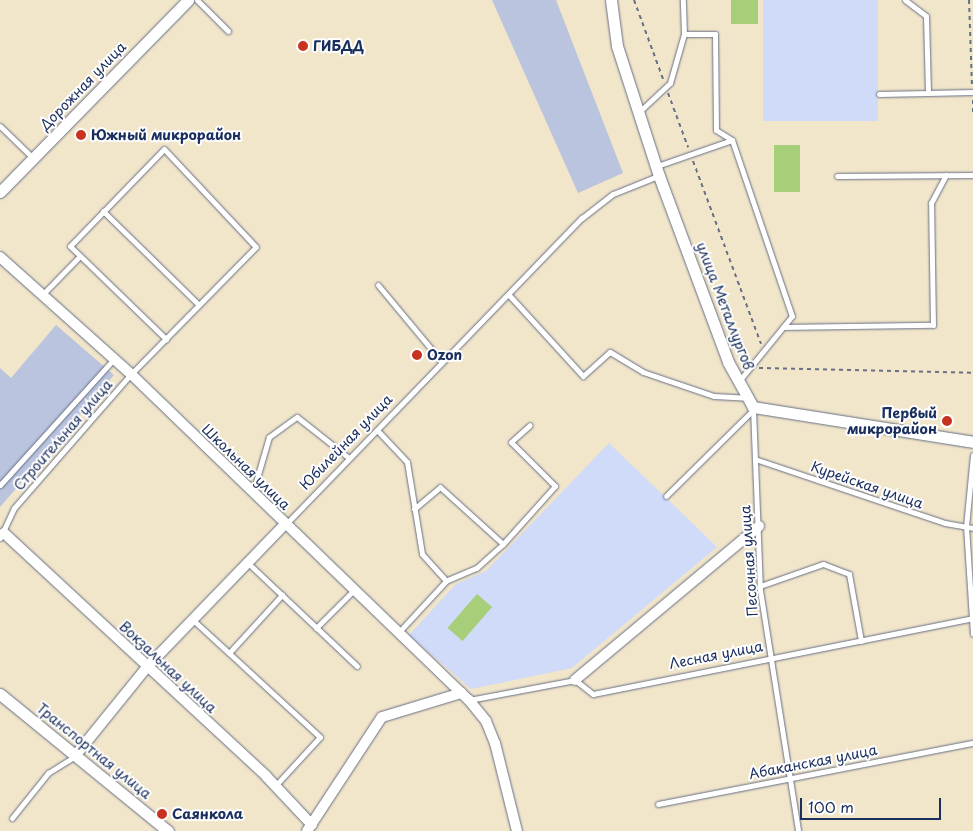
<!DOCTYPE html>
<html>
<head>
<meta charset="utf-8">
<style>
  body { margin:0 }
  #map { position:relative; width:973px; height:831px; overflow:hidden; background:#f1e5ca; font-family:"Playpen Sans",sans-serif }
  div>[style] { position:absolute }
  .built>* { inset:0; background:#d0daf9; transform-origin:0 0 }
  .industrial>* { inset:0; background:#bac4de }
  .green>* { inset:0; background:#a7ce79; transform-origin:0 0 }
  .path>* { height:2px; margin-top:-1px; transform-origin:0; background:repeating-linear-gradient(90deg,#666f84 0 4px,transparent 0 8px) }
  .roads { filter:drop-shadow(0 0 1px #666f84) drop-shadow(0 0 1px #666f84) }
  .service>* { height:5px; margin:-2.5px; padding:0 2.5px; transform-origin:2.5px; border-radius:2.5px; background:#fff }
  .minor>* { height:10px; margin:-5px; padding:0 5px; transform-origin:5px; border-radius:5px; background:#fff }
  .tertiary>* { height:11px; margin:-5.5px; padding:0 5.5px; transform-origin:5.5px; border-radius:5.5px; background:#fff }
  .dots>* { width:14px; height:14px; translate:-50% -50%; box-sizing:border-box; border:2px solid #fff; border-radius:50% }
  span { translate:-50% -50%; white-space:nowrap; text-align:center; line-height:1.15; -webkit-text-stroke:4px #fff; paint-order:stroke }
  .poi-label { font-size:14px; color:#1b2f5e; font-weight:700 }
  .left { translate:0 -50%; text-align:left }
  .right { translate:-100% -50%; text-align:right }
  .street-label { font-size:14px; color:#1b2f5e }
  .scale { position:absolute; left:800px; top:798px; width:141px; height:22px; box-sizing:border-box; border:2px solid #1b2f5e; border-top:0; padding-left:6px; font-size:15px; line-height:18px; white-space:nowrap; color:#1b2f5e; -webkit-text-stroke:4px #fff; paint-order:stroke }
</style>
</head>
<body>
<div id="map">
  <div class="built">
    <div style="left:763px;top:0;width:115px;height:121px"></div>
    <div style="clip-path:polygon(609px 443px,717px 547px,572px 668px,471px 689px,409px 635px,456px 584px,486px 571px)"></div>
  </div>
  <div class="industrial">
    <div style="clip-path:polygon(492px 0,556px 0,623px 173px,578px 193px)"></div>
    <div style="clip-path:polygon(56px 325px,114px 375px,0 507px,0 368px,11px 378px)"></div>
  </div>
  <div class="green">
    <div style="left:731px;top:0;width:27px;height:24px"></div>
    <div style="left:774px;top:145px;width:26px;height:47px"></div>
    <div style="left:477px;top:594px;width:20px;height:45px;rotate:41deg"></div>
  </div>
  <div class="path">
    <div style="left:634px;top:0;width:84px;rotate:69.8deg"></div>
    <div style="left:969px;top:0;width:85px;rotate:88deg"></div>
    <div style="left:668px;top:93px;width:58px;rotate:69.7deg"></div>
    <div style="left:973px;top:100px;width:13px;rotate:90deg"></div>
    <div style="left:693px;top:161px;width:195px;rotate:69.6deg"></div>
    <div style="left:759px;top:368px;width:214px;rotate:1.3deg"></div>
  </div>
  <div class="roads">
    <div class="service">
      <div style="left:197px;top:0;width:44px;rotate:45deg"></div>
      <div style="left:905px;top:0;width:26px;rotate:37deg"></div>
      <div style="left:926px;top:16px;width:77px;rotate:88.5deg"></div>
      <div style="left:928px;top:93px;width:45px;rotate:-1.3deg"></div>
      <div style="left:684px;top:34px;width:31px"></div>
      <div style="left:715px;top:34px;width:96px;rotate:89.4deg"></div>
      <div style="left:716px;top:130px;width:19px;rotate:32deg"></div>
      <div style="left:732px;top:140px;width:186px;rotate:71.2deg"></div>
      <div style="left:792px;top:316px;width:84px;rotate:129.2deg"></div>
      <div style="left:879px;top:94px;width:49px;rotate:-1.2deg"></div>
      <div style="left:640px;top:111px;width:41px;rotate:-43deg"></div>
      <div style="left:670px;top:83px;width:51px;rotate:-74.1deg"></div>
      <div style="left:684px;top:34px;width:34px;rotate:-92deg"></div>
      <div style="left:0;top:126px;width:46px;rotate:44.1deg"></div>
      <div style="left:657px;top:166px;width:79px;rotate:-19.1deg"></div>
      <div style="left:837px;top:176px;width:136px;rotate:-0.4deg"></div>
      <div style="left:103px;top:211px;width:134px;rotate:44.4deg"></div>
      <div style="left:378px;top:285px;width:100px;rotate:50.3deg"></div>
      <div style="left:42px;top:295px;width:54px;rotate:-45.7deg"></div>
      <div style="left:509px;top:295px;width:110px;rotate:47.6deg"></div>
      <div style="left:583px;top:376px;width:36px;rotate:-42deg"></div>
      <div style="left:610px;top:352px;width:39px;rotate:31deg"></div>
      <div style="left:643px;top:372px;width:75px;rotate:18.7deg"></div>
      <div style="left:714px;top:396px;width:33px;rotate:3deg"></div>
      <div style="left:783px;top:327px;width:150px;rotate:-0.8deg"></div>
      <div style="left:933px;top:325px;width:122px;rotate:-90.9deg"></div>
      <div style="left:931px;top:203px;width:32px;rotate:-62deg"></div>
      <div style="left:753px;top:408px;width:182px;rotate:87.8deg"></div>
      <div style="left:760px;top:590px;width:244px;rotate:81deg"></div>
      <div style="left:377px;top:430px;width:44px;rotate:46.8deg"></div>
      <div style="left:407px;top:462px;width:93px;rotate:80.7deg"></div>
      <div style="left:422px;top:554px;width:36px;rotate:48deg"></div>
      <div style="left:446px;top:581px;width:71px;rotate:132.7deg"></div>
      <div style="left:973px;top:455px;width:71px;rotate:95.6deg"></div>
      <div style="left:966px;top:526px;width:108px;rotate:86.3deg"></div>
      <div style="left:755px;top:459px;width:200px;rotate:18.6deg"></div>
      <div style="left:945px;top:523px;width:28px;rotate:10deg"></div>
      <div style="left:0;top:485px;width:170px;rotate:-47.9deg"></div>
      <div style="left:253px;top:492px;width:57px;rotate:-73.8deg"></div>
      <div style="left:269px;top:437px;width:34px;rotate:-36deg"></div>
      <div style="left:297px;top:417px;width:66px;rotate:38.3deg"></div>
      <div style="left:666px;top:496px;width:122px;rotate:-44.7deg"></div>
      <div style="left:414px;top:509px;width:34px;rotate:-40deg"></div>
      <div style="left:440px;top:487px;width:85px;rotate:42.1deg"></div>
      <div style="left:503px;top:544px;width:36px;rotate:138deg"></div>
      <div style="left:476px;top:568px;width:33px;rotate:157deg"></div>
      <div style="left:286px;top:524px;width:426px;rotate:-46deg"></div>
      <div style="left:582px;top:218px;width:39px;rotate:-38deg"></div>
      <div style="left:613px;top:194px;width:48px;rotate:-21.8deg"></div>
      <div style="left:0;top:538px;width:33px;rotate:-65deg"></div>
      <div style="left:14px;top:508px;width:178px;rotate:-48.9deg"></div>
      <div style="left:131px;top:374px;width:178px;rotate:-45.5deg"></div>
      <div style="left:256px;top:247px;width:134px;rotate:-133.2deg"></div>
      <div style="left:164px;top:149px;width:135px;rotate:134.1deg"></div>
      <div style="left:70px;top:246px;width:134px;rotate:44.1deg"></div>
      <div style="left:503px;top:544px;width:78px;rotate:-48.1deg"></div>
      <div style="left:555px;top:486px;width:62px;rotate:-135deg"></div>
      <div style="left:511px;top:442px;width:25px;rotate:-42deg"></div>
      <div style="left:248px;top:563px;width:150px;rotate:43.4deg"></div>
      <div style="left:760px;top:586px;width:67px;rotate:-19.2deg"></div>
      <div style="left:823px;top:564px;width:28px;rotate:21deg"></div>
      <div style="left:849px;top:574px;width:68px;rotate:79.8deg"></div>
      <div style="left:193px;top:620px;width:49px;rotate:42.5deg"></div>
      <div style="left:229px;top:653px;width:79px;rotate:-47.6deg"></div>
      <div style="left:316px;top:628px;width:54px;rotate:-45deg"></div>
      <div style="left:229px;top:653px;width:124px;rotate:42.7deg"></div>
      <div style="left:320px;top:737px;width:67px;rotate:132.6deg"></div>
      <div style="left:469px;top:700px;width:108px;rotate:-10.7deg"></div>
      <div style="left:575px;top:680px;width:23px;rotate:38deg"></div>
      <div style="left:593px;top:694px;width:388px;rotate:-11.3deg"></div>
      <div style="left:658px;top:804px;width:321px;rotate:-11deg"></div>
      <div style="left:12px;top:818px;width:58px;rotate:-51.3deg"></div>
      <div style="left:48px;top:773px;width:32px;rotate:-32deg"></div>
    </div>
    <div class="minor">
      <div style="left:0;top:257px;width:176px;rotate:41.8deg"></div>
      <div style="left:131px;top:374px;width:470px;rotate:44deg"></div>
      <div style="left:469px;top:700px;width:27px;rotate:51deg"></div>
      <div style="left:486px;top:721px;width:24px;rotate:68deg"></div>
      <div style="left:495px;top:743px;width:91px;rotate:76deg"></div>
      <div style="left:4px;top:533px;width:357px;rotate:42.8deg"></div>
      <div style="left:266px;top:776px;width:67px;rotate:46.8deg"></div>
      <div style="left:575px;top:680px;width:240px;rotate:-39.9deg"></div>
      <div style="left:75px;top:756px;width:114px;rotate:-51deg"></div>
      <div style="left:147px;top:667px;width:199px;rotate:-46deg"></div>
      <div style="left:307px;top:831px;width:136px;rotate:-56.7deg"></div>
      <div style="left:382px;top:717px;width:83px;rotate:-16.9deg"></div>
    </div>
    <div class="tertiary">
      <div style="left:611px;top:0;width:46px;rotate:82.6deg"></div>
      <div style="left:617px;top:46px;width:137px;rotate:72.1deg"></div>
      <div style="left:659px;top:176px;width:198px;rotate:69.6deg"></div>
      <div style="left:728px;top:362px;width:51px;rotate:60.9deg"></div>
      <div style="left:753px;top:407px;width:223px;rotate:9deg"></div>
      <div style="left:0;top:192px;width:269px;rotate:-45.6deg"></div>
      <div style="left:0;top:694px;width:217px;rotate:39.2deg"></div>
    </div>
  </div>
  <div class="dots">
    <div style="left:303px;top:46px;background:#c8321e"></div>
    <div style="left:81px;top:135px;background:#c8321e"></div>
    <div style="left:417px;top:355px;background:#c8321e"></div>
    <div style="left:947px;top:421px;background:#c8321e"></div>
    <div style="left:162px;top:814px;background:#c8321e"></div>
  </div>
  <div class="poi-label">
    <span class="left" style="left:313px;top:46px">ГИБДД</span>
    <span class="left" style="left:91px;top:135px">Южный микрорайон</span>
    <span class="left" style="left:427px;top:355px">Ozon</span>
    <span class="right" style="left:937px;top:421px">Первый<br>микрорайон</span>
    <span class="left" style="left:172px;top:814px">Саянкола</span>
  </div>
  <div class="street-label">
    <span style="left:83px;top:86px;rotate:-46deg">Дорожная улица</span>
    <span style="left:725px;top:306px;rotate:69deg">улица Металлургов</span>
    <span style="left:63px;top:435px;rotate:-49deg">Строительная улица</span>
    <span style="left:346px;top:442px;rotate:-46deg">Юбилейная улица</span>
    <span style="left:246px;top:467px;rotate:44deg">Школьная улица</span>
    <span style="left:867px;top:485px;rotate:19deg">Курейская улица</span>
    <span style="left:749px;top:561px;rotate:-94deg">Песочная улица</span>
    <span style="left:716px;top:655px;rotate:-11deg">Лесная улица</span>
    <span style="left:168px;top:667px;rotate:43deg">Вокзальная улица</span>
    <span style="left:94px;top:751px;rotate:39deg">Транспортная улица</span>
    <span style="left:813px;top:762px;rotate:-11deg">Абаканская улица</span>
  </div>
  <div class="scale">100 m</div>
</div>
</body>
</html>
